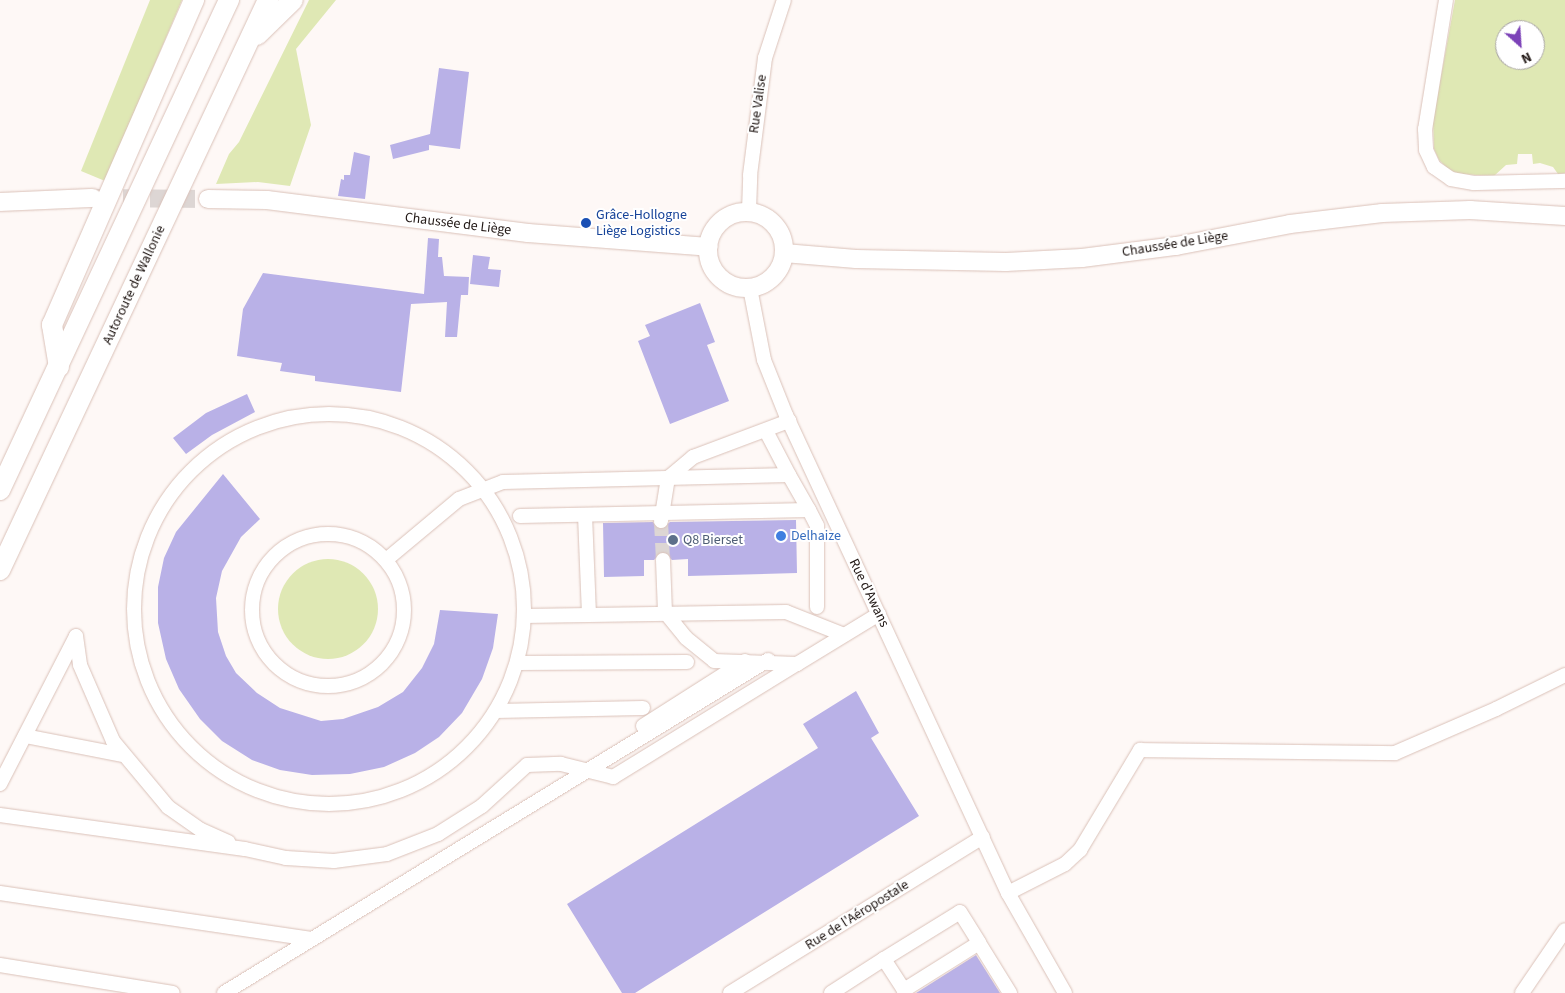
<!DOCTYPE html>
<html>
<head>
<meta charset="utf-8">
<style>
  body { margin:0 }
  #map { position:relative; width:1565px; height:993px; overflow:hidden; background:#fef8f6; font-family:"Source Sans 3",sans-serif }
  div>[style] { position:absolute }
  .green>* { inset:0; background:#dfe8b4 }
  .round { border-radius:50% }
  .building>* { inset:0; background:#b9b1e7 }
  .minor-tunnel>* { height:14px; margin-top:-7px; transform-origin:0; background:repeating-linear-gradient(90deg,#ddd6d4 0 14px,transparent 0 21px) }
  .major-tunnel>* { height:18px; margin-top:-9px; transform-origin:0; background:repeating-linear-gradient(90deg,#ddd6d4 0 18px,transparent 0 27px) }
  .roads { filter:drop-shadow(0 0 1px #dac1b8) drop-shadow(0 0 1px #dac1b8) }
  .minor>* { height:14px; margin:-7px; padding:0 7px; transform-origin:7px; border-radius:7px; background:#fff }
  .minor>.ring { margin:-7px; padding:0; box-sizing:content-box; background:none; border:14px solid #fff; border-radius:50% }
  .major>* { height:18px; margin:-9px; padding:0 9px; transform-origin:9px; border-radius:9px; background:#fff }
  .major>.ring { margin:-9px; padding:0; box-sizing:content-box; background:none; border:18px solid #fff; border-radius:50% }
  .highway>* { height:20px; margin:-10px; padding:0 10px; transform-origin:10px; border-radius:10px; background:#fff }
  .dots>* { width:14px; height:14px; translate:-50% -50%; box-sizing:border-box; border:2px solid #fff; border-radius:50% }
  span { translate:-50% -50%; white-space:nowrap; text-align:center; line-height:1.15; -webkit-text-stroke:4px #fff; paint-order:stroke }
  .street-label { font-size:14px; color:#201714 }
  .transit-label { font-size:14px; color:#164399 }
  .left { translate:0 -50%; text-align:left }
  .shop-label { font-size:14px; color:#366cbe }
  .service-label { font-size:14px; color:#4e5e75 }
  .north { position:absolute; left:1495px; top:20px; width:50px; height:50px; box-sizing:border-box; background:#fff; border:1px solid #a6a2a1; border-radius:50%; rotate:154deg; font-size:14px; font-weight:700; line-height:20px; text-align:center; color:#201714 }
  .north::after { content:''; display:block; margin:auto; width:18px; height:22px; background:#7c42b8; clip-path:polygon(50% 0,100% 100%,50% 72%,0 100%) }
</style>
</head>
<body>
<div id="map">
  <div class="green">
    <div style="clip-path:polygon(150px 0,182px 0,105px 181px,81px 171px)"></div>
    <div style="clip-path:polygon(309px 0,336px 0,296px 49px,311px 125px,290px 186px,258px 182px,216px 184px,229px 154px,239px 142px)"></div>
    <div style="clip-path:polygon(evenodd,1455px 0,1565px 0,1565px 173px,1558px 174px,1553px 167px,1540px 163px,1533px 164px,1532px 154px,1518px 154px,1517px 164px,1506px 165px,1494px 176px,1460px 174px,1449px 170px,1439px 160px,1434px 149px,1433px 120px,1455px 0,1505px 30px,1535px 30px,1535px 60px,1505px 60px,1505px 30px)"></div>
    <div class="round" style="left:278px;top:559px;width:100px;height:100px"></div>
  </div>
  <div class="building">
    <div style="clip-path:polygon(439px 68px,469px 72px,460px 149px,429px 145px,429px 150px,393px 159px,390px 145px,430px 134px)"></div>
    <div style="clip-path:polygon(354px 152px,370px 156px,365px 199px,338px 196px,341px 179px,344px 180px,344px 175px,350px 175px)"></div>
    <div style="clip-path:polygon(428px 238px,439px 239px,438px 257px,442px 257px,444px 276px,469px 277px,468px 295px,461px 295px,457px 337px,445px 337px,447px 302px,411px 304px,401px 392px,315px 381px,315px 376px,280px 371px,282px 363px,237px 356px,243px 309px,263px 273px,424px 294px)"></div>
    <div style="clip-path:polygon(473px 255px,490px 257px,488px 269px,501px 270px,499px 287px,470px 284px)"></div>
    <div style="clip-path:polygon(700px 303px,715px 342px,707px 345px,729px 401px,670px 424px,638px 341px,650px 336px,645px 325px)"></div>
    <div style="clip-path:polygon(247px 394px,255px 412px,212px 435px,186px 454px,173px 438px,206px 413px)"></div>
    <div style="clip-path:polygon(223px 474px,260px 519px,241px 537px,222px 571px,216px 598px,218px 632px,226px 656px,236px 673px,257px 693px,280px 708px,321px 721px,343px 719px,378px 707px,403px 692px,422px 668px,434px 644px,440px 610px,498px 614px,493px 648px,482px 679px,462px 713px,439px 737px,415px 753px,384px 767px,350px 774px,312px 775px,280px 770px,252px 760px,222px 741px,200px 719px,179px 689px,166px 659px,158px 623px,158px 587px,164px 558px,176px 532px)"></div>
    <div style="clip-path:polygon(796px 520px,797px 573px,688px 576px,688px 559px,672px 560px,663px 551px,654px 560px,644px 560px,644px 576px,604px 577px,603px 523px,653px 522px,660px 530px,670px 522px)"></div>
    <div style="clip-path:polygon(856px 691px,879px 733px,871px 738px,919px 816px,635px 993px,622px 993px,567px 904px,818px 748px,803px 724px)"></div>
    <div style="clip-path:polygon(976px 955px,1000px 993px,916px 993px)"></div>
  </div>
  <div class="minor-tunnel">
    <div style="left:661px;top:522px;width:38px;rotate:87deg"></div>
  </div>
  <div class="major-tunnel">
    <div style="left:96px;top:198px;width:112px;rotate:0.5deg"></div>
  </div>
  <div class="roads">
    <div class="minor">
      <div style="left:1446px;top:0;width:131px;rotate:99.2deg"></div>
      <div style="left:1425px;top:129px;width:21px;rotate:87deg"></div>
      <div style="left:1426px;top:150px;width:19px;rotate:65deg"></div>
      <div style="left:1434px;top:167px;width:21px;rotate:35deg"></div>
      <div style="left:1451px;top:179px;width:23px;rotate:10deg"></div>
      <div style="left:1474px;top:183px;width:91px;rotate:-1.3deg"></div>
      <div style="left:749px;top:211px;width:36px;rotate:-88deg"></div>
      <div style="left:750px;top:175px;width:118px;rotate:-82.7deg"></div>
      <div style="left:765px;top:58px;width:61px;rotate:-71.9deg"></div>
      <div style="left:750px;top:288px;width:73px;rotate:79deg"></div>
      <div style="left:764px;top:360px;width:59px;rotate:68.2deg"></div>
      <div style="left:786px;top:415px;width:527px;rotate:65.09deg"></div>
      <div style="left:1008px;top:893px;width:115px;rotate:60.3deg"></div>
      <div class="ring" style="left:134px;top:414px;width:376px;height:376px"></div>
      <div style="left:766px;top:431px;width:50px;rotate:62.4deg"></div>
      <div style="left:585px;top:515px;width:99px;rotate:87.7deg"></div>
      <div style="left:520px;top:516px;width:289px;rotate:-1.2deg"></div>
      <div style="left:809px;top:510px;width:18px;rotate:63deg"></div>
      <div style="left:817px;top:526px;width:81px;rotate:90deg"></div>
      <div style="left:661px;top:521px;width:44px;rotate:-80.8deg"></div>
      <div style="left:668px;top:478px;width:33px;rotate:-40deg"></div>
      <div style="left:693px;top:457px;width:103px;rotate:-20.6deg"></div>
      <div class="ring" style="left:252px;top:534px;width:138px;height:138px"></div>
      <div style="left:386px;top:560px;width:95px;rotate:-39.9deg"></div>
      <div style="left:459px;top:499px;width:47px;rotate:-21.1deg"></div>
      <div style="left:503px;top:482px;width:286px;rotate:-1.4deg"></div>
      <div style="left:789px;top:475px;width:40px;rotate:60.3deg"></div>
      <div style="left:663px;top:560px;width:52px;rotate:87.8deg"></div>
      <div style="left:665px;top:612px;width:33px;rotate:51deg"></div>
      <div style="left:686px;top:638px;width:36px;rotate:39deg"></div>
      <div style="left:714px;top:661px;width:83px;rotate:2.1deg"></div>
      <div style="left:797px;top:664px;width:96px;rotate:-31.4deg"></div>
      <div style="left:524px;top:616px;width:262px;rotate:-0.9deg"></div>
      <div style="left:786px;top:612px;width:62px;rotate:21.6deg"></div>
      <div style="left:517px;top:663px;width:170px;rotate:-0.3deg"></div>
      <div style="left:496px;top:711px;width:147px;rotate:-1.2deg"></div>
      <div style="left:643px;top:726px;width:121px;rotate:-32.5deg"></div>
      <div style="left:25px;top:736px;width:100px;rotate:11deg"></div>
      <div style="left:0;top:784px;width:166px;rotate:-62.8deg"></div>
      <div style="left:76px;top:636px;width:29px;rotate:82deg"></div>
      <div style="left:80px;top:665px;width:83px;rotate:66.5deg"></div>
      <div style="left:113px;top:741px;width:86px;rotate:50.2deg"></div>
      <div style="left:168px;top:807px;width:40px;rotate:34.9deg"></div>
      <div style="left:201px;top:830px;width:30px;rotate:24deg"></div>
      <div style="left:0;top:815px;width:247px;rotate:7.9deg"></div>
      <div style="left:245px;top:849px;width:42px;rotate:12.4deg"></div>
      <div style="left:286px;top:858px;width:48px;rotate:3.6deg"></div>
      <div style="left:334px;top:861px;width:53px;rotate:-7.5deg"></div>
      <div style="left:387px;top:854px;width:55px;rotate:-21.4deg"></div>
      <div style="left:438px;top:834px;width:52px;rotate:-32.5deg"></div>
      <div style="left:482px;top:806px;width:61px;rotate:-42.3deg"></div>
      <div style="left:527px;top:765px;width:34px;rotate:-2deg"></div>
      <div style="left:561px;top:764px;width:54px;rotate:14deg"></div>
      <div style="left:613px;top:777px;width:216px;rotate:-31.6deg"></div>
      <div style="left:0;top:893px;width:313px;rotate:8.4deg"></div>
      <div style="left:1008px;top:893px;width:64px;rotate:-27deg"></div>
      <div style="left:1065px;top:864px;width:21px;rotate:-43deg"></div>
      <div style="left:1080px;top:850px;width:117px;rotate:-59deg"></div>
      <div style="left:1140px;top:750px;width:255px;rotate:0.7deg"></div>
      <div style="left:1395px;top:753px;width:110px;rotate:-23.5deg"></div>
      <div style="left:1496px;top:709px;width:77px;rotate:-26.2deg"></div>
      <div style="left:979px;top:943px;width:89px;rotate:147.9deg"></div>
      <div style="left:904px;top:990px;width:37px;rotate:-123deg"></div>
      <div style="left:884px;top:959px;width:89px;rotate:-31.7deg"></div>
      <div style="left:960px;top:912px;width:36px;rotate:58deg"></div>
      <div style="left:979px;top:943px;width:59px;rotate:58.2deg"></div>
      <div style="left:0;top:965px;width:175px;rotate:9.2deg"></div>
      <div style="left:224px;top:993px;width:638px;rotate:-31.47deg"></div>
      <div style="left:730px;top:993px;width:297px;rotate:-31.7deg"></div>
      <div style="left:831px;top:993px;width:63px;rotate:-32.7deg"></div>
      <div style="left:1522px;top:993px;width:76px;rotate:-55.7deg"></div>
    </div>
    <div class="major">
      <div style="left:208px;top:199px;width:59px;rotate:1deg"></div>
      <div style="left:267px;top:200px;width:263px;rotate:7.2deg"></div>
      <div style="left:528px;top:233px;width:181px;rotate:4.4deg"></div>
      <div style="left:0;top:202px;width:93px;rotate:-2.5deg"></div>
      <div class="ring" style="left:708px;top:212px;width:58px;height:58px"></div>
      <div style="left:784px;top:253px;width:72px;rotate:4.8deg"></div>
      <div style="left:856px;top:259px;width:150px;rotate:1.1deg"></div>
      <div style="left:1006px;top:262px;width:76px;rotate:-3deg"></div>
      <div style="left:1082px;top:258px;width:95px;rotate:-7.3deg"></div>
      <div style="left:1176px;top:246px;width:116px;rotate:-10.9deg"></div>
      <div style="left:1290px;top:224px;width:93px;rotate:-6.8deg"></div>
      <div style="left:1382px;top:213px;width:88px;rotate:-2deg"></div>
      <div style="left:1470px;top:210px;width:95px;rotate:3.6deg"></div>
    </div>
    <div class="highway">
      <div style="left:257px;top:35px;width:50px;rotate:-44.2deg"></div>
      <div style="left:59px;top:367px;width:43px;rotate:-99.5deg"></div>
      <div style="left:52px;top:325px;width:355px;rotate:-66.4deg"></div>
      <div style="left:0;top:490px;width:541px;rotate:-64.95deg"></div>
      <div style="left:0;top:570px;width:630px;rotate:-64.82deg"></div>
    </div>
  </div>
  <div class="dots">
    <div style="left:586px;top:223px;background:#1a4fb4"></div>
    <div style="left:781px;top:536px;background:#3f7fe0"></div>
    <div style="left:673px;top:540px;background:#5c6f8a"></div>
  </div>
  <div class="street-label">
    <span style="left:758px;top:104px;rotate:-82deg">Rue Valise</span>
    <span style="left:458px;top:224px;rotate:7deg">Chaussée de Liège</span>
    <span style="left:1175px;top:244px;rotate:-9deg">Chaussée de Liège</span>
    <span style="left:134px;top:285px;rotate:-65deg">Autoroute de Wallonie</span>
    <span style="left:869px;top:593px;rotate:64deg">Rue d'Awans</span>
    <span style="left:857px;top:915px;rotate:-32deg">Rue de l'Aéropostale</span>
  </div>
  <div class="transit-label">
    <span class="left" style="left:596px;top:223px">Grâce-Hollogne<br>Liège Logistics</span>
  </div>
  <div class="shop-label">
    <span class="left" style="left:791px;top:536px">Delhaize</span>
  </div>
  <div class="service-label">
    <span class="left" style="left:683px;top:540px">Q8 Bierset</span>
  </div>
  <div class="north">N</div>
</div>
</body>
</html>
